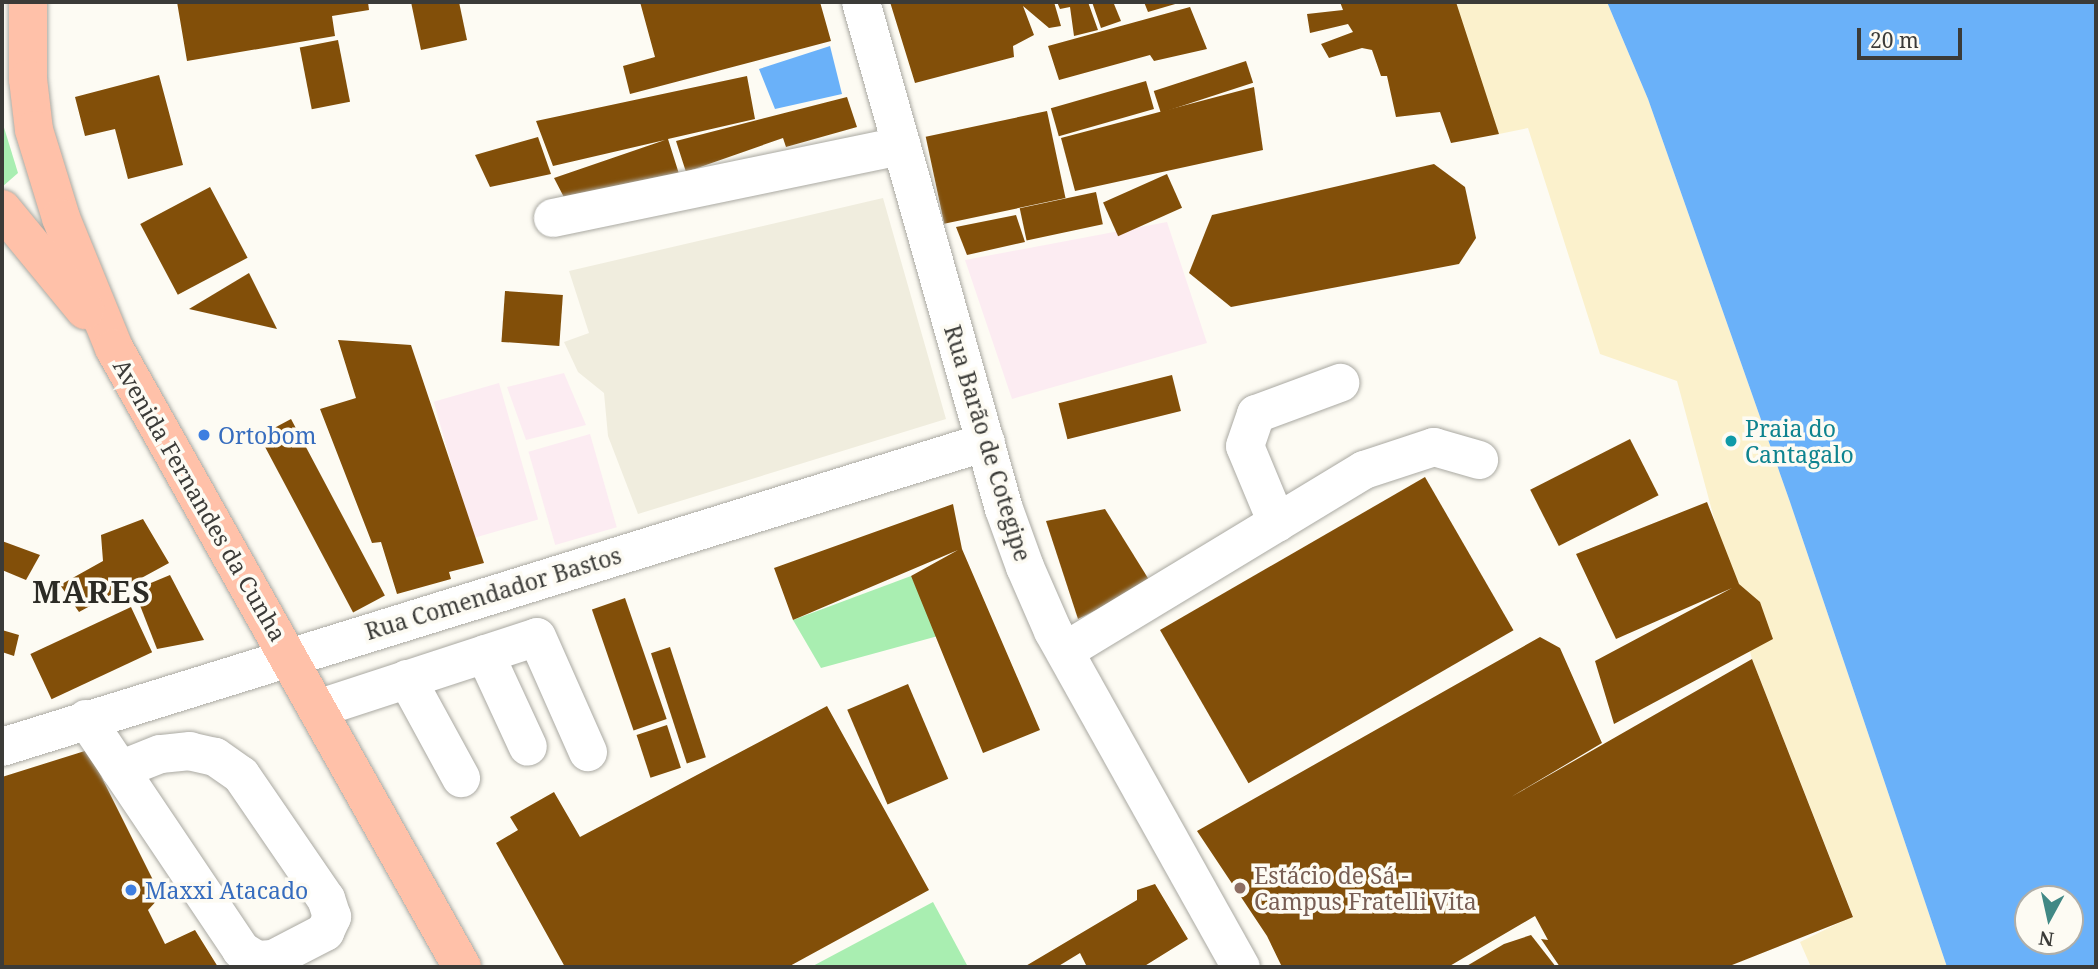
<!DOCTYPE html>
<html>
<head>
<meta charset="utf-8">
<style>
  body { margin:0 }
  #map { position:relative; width:2098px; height:969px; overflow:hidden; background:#fdfbf3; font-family:"Noto Serif",serif }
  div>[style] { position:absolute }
  .commercial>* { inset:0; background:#fcecf2; transform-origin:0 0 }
  .built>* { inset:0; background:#f0edde }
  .green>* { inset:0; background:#a9eeb1 }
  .sand>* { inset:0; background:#fbf1cc }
  .water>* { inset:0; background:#6ab1f9 }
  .building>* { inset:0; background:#824f09; transform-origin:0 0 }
  .roads { filter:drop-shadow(0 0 2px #aaa9a2) drop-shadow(0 0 2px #aaa9a2) }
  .minor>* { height:38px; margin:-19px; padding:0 19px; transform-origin:19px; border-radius:19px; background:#fff }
  .major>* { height:38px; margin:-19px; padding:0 19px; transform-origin:19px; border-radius:19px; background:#ffc1a9 }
  .dots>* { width:19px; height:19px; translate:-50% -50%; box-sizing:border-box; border:4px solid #fdfbf3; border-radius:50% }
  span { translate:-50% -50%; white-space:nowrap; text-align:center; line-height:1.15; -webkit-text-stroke:7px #fdfbf3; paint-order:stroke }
  .culture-label { font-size:23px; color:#0d838f }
  .left { translate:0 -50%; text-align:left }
  .shop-label { font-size:23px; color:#366cbe }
  .street-label { font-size:23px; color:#3b3b38 }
  .education-label { font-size:23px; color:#785e54 }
  .district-label { font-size:30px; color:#2c2b25; font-weight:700; letter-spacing:2px }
  .frame { position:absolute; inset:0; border:4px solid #3b3b38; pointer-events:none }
  .north { position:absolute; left:2014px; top:885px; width:70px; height:70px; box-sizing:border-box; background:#fdfbf3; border:2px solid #afaea8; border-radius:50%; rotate:188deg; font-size:19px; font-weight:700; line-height:28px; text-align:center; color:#3b3b38 }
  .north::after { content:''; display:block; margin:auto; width:24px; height:32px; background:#418985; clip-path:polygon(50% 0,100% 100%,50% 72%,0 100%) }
  .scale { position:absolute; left:1857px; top:28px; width:105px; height:32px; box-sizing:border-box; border:4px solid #3b3b38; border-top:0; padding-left:9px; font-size:21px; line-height:24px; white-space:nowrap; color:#3b3b38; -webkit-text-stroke:5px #fdfbf3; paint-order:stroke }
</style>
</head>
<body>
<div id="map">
  <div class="commercial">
    <div style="clip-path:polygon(1167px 222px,1207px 343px,1012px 399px,965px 260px)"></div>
    <div style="clip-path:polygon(564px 373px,586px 425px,526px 440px,507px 387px)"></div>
    <div style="left:499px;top:383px;width:142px;height:68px;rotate:74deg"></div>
    <div style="left:590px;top:434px;width:97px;height:64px;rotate:74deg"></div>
  </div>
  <div class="built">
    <div style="clip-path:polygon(883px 198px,946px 419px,638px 514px,608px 436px,604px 393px,578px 372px,564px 342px,589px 333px,569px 271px)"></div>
  </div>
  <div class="green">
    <div style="clip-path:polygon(2px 121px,18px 173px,2px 187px)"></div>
    <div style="clip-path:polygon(911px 576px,938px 636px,821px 668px,793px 620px)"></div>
    <div style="clip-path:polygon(933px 902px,968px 967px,811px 967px)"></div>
  </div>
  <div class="sand">
    <div style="clip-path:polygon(1450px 2px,1607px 2px,1648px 99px,1790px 502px,1947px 967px,1811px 967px,1800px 942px,1853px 916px,1752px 659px,1677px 381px,1600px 354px,1528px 128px,1499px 134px)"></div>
  </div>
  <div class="water">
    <div style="clip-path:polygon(evenodd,1607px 2px,2096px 2px,2096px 967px,1947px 967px,1790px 502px,1648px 99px,1607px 2px,2028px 899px,2070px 899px,2070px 941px,2028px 941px,2028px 899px)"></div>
    <div style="clip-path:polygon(830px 46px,842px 94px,775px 109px,759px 69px)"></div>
  </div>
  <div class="building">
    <div style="clip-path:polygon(177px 2px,368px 2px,369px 10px,332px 16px,335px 36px,187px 61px)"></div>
    <div style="clip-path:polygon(411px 2px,459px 2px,467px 40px,421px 50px)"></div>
    <div style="clip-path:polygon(640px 2px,820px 2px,831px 41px,630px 94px,623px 66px,655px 57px)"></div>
    <div style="clip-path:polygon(890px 2px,1054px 2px,1061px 26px,1049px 28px,1023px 6px,1034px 35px,1013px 46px,1014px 57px,915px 83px)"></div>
    <div style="clip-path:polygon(1057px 2px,1088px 2px,1098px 30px,1074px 36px,1070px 7px,1060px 9px)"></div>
    <div style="clip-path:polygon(1092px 2px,1114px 4px,1121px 21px,1101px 28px)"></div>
    <div style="clip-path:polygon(1144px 2px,1182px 2px,1148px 12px)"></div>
    <div style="clip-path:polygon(1340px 2px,1456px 2px,1499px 134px,1451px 143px,1440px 112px,1396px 117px,1387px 76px,1381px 76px,1372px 50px,1362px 48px,1329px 58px,1321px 44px,1353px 32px,1348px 24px,1310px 33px,1307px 14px,1343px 10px)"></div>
    <div style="clip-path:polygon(1190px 7px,1207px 49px,1154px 61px,1150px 55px,1059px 80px,1048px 46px)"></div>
    <div style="left:338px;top:40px;width:63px;height:39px;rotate:79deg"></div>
    <div style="left:1246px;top:61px;width:23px;height:97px;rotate:72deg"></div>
    <div style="clip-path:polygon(159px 75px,183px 165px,128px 179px,115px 129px,85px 136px,75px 97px)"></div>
    <div style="clip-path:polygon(747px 76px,755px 119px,668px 139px,680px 177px,568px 205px,554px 178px,665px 140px,553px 166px,536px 121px)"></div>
    <div style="left:1146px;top:81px;width:29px;height:99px;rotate:74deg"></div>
    <div style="clip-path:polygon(1254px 87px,1263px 150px,1075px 191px,1061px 138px)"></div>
    <div style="clip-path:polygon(847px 97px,857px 127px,786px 147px,783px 138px,686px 172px,676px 141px)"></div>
    <div style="left:1047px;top:111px;width:89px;height:124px;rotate:78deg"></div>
    <div style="clip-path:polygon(538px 137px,551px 174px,490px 187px,475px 155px)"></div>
    <div style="clip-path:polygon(1434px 164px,1465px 187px,1476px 238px,1459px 264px,1231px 307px,1189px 273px,1212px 215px)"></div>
    <div style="left:1167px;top:174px;width:37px;height:70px;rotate:66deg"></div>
    <div style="left:210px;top:187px;width:80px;height:79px;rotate:62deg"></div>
    <div style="left:1096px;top:192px;width:33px;height:78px;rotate:78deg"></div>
    <div style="clip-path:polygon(1016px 215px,1025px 242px,967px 255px,956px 227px)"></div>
    <div style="clip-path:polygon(249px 273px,277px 329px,189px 309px)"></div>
    <div style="left:505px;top:291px;width:58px;height:51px;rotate:4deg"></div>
    <div style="clip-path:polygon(338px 340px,411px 345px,484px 563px,449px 572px,451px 579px,397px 594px,381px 542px,372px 543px,320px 409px,356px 398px)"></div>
    <div style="left:1172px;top:375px;width:37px;height:117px;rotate:76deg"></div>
    <div style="left:291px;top:419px;width:200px;height:36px;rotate:62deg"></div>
    <div style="left:1630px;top:439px;width:63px;height:112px;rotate:63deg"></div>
    <div style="left:1425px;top:477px;width:177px;height:306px;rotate:60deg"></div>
    <div style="clip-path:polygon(1707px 502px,1739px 584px,1760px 602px,1773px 639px,1614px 724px,1595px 661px,1732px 588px,1616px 639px,1576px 554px)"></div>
    <div style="clip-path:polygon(953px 504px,962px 549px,1040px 730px,983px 753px,911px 576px,958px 550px,793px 620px,774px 568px)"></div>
    <div style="clip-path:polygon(1105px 509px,1151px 583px,1078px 619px,1046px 521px)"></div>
    <div style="clip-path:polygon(143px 519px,169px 563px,79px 612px,60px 585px,103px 561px,101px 535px)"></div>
    <div style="clip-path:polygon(2px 541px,40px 555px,26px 580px,2px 570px)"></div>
    <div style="clip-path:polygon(170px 575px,204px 640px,157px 649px,134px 590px)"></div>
    <div style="left:625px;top:598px;width:128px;height:35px;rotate:71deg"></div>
    <div style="left:131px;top:607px;width:50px;height:111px;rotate:65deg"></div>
    <div style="clip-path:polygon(2px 630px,19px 635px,14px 656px,2px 652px)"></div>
    <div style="clip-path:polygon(1540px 637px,1560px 648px,1602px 743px,1511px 797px,1752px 659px,1853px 917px,1727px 967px,1560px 967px,1541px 939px,1548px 940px,1535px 916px,1448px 967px,1282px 967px,1267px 936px,1197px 831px)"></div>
    <div style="left:670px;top:647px;width:116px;height:20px;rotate:72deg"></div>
    <div style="left:908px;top:684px;width:103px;height:66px;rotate:67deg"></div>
    <div style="clip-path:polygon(827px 706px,929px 890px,788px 967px,565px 967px,496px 843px,518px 830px,510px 817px,554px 792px,580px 837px)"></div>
    <div style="left:667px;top:725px;width:45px;height:32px;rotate:72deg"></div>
    <div style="clip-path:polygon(88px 750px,161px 896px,148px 910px,165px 944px,195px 930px,218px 967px,2px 967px,2px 777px)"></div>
    <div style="clip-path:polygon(1155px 884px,1188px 939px,1143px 967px,1087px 967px,1080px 953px,1057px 967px,1024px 967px,1137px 900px,1137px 890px)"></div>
    <div style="clip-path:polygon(1531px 935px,1556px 967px,1465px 967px,1504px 944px)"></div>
  </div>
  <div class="roads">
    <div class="minor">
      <div style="left:861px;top:2px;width:527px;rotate:74.25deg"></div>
      <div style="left:1004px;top:509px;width:62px;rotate:70.1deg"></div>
      <div style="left:1025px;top:567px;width:70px;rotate:66.4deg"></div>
      <div style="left:1053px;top:631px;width:385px;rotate:60.8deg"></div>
      <div style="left:553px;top:218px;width:356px;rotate:-11.7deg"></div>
      <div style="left:1277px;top:523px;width:83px;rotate:-112.6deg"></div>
      <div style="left:1245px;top:446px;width:34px;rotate:-71deg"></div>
      <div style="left:1256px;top:414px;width:90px;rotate:-20.3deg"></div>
      <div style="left:1065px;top:651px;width:350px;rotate:-31.2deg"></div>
      <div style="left:1364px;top:470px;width:74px;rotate:-18.2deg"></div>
      <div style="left:1434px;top:447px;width:47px;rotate:16.1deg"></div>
      <div style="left:485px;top:654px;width:102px;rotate:65.2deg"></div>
      <div style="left:407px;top:679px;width:113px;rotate:61.4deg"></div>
      <div style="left:317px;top:709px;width:231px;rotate:-18.1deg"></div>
      <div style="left:537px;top:637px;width:126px;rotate:66.1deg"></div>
      <div style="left:86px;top:719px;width:278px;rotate:56.1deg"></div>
      <div style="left:241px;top:950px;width:19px;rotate:32deg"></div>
      <div style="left:257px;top:960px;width:16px;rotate:-4deg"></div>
      <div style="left:273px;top:959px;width:59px;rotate:-27.4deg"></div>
      <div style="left:325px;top:932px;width:17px;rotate:-65deg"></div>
      <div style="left:332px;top:917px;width:19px;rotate:-108deg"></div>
      <div style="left:326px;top:899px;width:150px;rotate:-124.4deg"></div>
      <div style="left:241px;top:775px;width:32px;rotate:-145deg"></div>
      <div style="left:215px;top:757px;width:26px;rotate:-167deg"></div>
      <div style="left:190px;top:751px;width:30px;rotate:174deg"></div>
      <div style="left:160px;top:754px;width:43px;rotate:158.2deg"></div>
      <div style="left:2px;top:747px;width:1030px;rotate:-17.22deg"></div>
    </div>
    <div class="major">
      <div style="left:28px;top:2px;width:77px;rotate:90deg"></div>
      <div style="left:28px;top:79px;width:51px;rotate:83.3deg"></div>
      <div style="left:34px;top:130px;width:92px;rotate:72.9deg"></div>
      <div style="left:61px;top:218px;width:140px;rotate:67.8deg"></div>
      <div style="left:114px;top:348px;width:710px;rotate:60.66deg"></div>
      <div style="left:2px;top:209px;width:131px;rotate:50.6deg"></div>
    </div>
  </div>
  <div class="dots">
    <div style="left:204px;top:435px;background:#3f7fe0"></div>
    <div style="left:1731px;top:441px;background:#0f9aa8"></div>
    <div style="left:1240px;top:888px;background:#8d6e63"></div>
    <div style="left:131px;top:890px;background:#3f7fe0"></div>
  </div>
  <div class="culture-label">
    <span class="left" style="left:1745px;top:441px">Praia do<br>Cantagalo</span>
  </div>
  <div class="shop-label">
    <span class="left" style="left:218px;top:435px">Ortobom</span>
    <span class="left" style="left:145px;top:890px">Maxxi Atacado</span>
  </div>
  <div class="street-label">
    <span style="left:988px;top:443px;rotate:73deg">Rua Barão de Cotegipe</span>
    <span style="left:200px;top:500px;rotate:60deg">Avenida Fernandes da Cunha</span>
    <span style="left:493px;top:593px;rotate:-17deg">Rua Comendador Bastos</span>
  </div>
  <div class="education-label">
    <span class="left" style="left:1254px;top:888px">Estácio de Sá -<br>Campus Fratelli Vita</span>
  </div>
  <div class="district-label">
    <span style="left:92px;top:592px">MARES</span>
  </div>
  <div class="frame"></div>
  <div class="north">N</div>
  <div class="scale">20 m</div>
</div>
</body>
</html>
